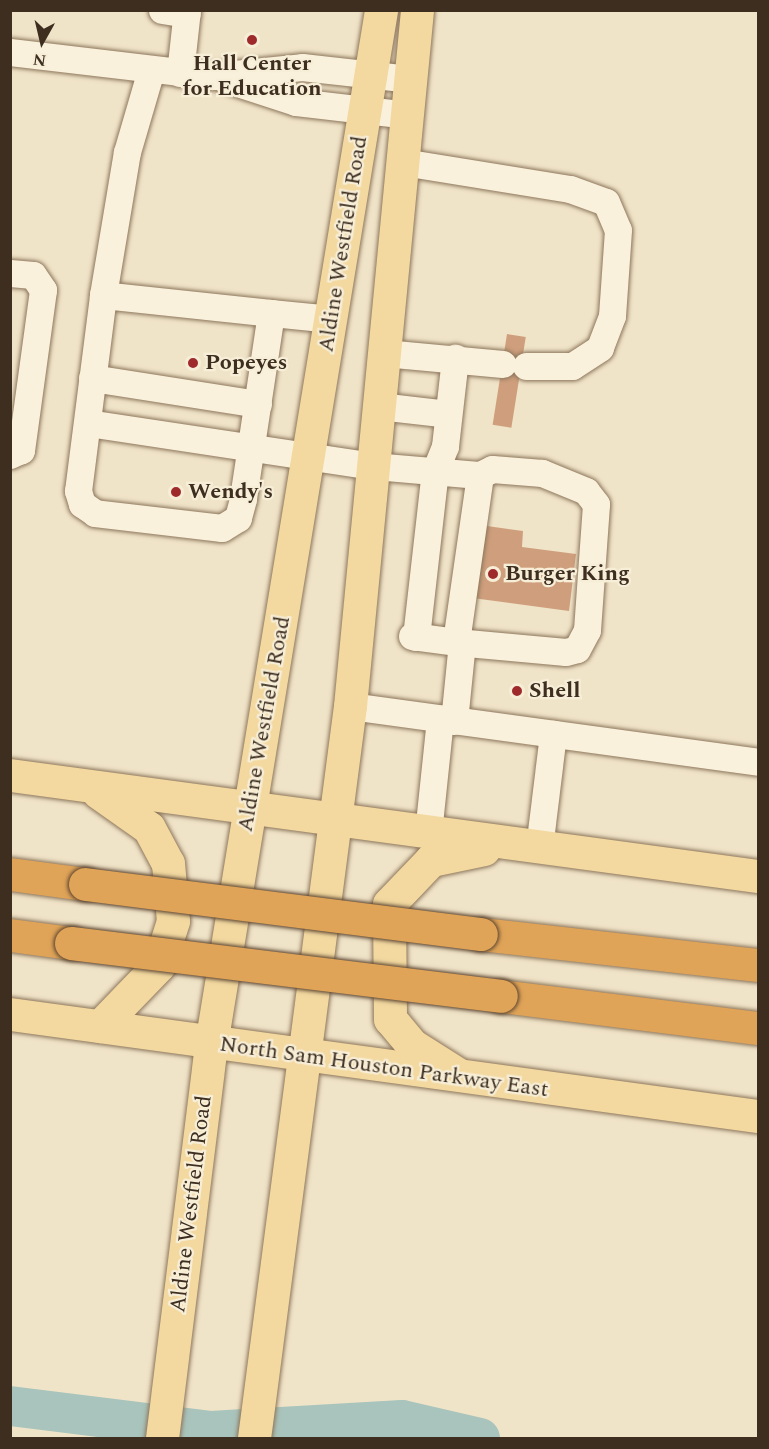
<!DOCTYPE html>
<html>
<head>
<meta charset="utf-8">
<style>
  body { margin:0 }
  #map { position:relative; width:769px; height:1449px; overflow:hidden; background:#f0e4c8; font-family:Spectral,serif }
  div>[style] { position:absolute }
  .river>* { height:40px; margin:-20px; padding:0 20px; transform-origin:20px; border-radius:20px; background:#a9c4bc }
  .building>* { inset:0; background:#cf9f7d; transform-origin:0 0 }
  .roads { filter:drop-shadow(0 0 2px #8d765c) drop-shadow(0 0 2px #8d765c) }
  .minor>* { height:27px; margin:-13.5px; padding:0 13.5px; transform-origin:13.5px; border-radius:13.5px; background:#faf1dc }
  .major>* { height:33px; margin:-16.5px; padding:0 16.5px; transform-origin:16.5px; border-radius:16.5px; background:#f3d9a0 }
  .highway>* { height:33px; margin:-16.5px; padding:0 16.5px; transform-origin:16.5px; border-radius:16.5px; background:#e0a458 }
  .bridges { filter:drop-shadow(0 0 2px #5b4430) drop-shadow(0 0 2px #5b4430) }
  .highway-bridge>* { height:33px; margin:-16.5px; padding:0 16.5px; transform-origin:16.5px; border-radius:16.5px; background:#e0a458 }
  .dots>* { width:16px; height:16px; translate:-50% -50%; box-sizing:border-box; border:3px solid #f7eed8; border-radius:50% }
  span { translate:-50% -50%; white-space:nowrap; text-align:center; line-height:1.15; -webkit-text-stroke:4.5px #f7eed8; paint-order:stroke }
  .poi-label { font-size:22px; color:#3d2e20; font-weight:700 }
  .left { translate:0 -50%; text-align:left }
  .street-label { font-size:22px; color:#3d2e20 }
  .frame { position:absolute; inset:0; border:12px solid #3d2e20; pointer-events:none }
  .north { position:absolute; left:12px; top:12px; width:60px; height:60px; -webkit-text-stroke:4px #f7eed8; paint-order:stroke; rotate:188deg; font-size:16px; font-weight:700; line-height:24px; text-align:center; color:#3d2e20 }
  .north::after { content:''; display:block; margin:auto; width:21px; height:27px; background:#3d2e20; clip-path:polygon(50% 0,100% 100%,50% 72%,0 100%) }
</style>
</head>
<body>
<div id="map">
  <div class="river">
    <div style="left:10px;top:1406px;width:203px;rotate:7.1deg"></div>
    <div style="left:211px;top:1431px;width:191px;rotate:-3.3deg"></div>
    <div style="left:402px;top:1420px;width:80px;rotate:13deg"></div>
  </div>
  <div class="building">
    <div style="left:507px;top:334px;width:19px;height:92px;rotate:9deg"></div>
    <div style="clip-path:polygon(473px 524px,523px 531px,522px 547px,576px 554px,569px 611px,465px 597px)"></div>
  </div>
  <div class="roads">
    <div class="minor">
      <div style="left:162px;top:10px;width:25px;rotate:9deg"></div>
      <div style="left:10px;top:52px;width:206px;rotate:6.7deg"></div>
      <div style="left:215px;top:76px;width:87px;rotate:-5.9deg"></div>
      <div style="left:302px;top:67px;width:110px;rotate:6.3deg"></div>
      <div style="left:180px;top:73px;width:63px;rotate:-83.7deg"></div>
      <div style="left:225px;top:79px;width:75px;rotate:17.9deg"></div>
      <div style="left:296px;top:102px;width:113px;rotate:6.6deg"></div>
      <div style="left:403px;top:162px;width:169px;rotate:9.2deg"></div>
      <div style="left:570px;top:189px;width:38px;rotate:20deg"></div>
      <div style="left:606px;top:202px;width:30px;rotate:67deg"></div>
      <div style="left:618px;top:230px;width:86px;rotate:94deg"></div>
      <div style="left:612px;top:316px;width:34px;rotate:111deg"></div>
      <div style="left:600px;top:348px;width:33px;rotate:147deg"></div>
      <div style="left:572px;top:366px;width:46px;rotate:180deg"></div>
      <div style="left:10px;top:273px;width:23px;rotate:5deg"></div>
      <div style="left:33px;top:275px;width:18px;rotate:56deg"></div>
      <div style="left:43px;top:290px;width:162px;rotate:97.8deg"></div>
      <div style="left:21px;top:450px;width:12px;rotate:156deg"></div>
      <div style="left:103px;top:295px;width:169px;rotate:6.1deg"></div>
      <div style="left:271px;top:313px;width:188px;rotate:98.6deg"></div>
      <div style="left:243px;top:499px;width:20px;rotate:105deg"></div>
      <div style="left:238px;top:518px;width:19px;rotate:148deg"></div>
      <div style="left:222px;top:528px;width:128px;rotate:-173.3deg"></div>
      <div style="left:95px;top:513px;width:16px;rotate:-145deg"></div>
      <div style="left:82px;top:504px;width:14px;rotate:-107deg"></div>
      <div style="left:78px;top:491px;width:198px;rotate:-82.7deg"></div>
      <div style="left:103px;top:295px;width:145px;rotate:-80.5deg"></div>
      <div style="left:127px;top:152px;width:85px;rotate:-73.7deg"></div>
      <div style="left:271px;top:313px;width:60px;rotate:5.7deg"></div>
      <div style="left:384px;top:353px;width:119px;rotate:5.3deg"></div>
      <div style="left:92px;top:378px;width:168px;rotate:8.9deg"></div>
      <div style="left:379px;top:406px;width:69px;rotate:6.6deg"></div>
      <div style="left:88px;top:423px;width:289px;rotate:8.6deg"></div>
      <div style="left:374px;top:466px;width:106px;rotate:4.9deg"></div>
      <div style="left:412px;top:636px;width:44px;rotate:7.8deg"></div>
      <div style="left:456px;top:642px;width:110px;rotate:5.2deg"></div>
      <div style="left:566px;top:652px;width:11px;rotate:-15deg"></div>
      <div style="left:577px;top:649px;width:21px;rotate:-62deg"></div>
      <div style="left:587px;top:630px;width:126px;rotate:-85.9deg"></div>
      <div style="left:596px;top:504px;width:16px;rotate:-128deg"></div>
      <div style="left:586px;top:491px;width:48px;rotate:-157.8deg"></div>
      <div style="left:542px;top:473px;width:50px;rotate:-175.4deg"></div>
      <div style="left:492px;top:469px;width:13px;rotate:153deg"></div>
      <div style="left:480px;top:475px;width:169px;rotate:98.2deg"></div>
      <div style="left:416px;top:637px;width:167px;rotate:-83.5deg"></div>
      <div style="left:435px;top:471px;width:27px;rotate:-68deg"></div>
      <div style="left:445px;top:446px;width:89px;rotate:-83.5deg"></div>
      <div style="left:350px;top:706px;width:412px;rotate:7.8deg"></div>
      <div style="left:454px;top:721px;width:79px;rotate:-84.2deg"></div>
      <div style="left:428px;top:833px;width:115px;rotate:-84deg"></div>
      <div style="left:539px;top:848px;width:115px;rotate:-83deg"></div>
    </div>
    <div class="major">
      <div style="left:10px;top:775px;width:755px;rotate:7.69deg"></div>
      <div style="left:98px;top:792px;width:62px;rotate:35.2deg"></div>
      <div style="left:149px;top:828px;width:40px;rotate:62deg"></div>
      <div style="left:168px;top:863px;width:58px;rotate:85.1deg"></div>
      <div style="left:173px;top:921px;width:46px;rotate:107.7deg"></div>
      <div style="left:159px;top:965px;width:85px;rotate:134deg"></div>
      <div style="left:10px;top:1014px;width:755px;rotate:7.77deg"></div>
      <div style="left:456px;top:1073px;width:52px;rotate:-147.5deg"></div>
      <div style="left:412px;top:1045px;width:34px;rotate:-130deg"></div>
      <div style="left:390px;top:1019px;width:115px;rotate:-90.5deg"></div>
      <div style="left:389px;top:904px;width:61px;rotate:-46.3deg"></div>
      <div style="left:431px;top:860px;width:54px;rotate:-11.7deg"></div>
      <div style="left:162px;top:1438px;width:397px;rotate:-82.9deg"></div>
      <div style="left:211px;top:1044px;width:1048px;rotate:-80.66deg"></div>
      <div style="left:254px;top:1438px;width:738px;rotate:-82.53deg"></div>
      <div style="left:350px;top:706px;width:699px;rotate:-84.5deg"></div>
    </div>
    <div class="highway">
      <div style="left:10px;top:874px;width:76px;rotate:7.6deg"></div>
      <div style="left:481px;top:934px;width:279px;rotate:6.4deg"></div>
      <div style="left:10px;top:935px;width:62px;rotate:7.5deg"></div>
      <div style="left:501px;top:996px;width:259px;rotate:7.1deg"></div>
    </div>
  </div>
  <div class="bridges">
    <div class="highway-bridge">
      <div style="left:85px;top:884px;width:399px;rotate:7.2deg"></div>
      <div style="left:71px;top:943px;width:433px;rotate:7deg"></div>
    </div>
  </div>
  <div class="dots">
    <div style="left:252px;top:40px;background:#9e2a2b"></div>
    <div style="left:193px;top:363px;background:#9e2a2b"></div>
    <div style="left:176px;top:492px;background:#9e2a2b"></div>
    <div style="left:493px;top:574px;background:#9e2a2b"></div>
    <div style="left:517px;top:691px;background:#9e2a2b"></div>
  </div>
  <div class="poi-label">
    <span style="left:252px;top:76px">Hall Center<br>for Education</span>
    <span class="left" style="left:205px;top:363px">Popeyes</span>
    <span class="left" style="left:188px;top:492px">Wendy's</span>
    <span class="left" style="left:505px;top:574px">Burger King</span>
    <span class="left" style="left:529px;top:691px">Shell</span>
  </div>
  <div class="street-label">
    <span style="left:343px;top:244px;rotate:-81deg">Aldine Westfield Road</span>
    <span style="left:264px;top:724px;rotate:-80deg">Aldine Westfield Road</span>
    <span style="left:384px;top:1067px;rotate:8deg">North Sam Houston Parkway East</span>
    <span style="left:191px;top:1204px;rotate:-83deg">Aldine Westfield Road</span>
  </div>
  <div class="frame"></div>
  <div class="north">N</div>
</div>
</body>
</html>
